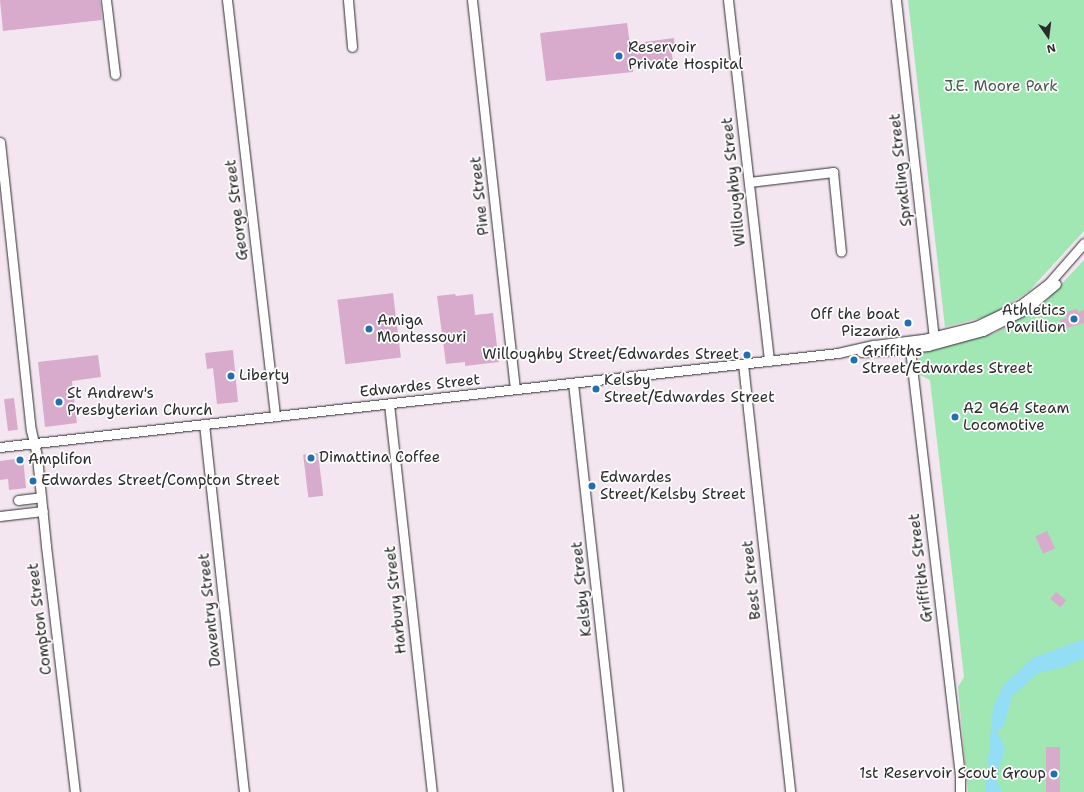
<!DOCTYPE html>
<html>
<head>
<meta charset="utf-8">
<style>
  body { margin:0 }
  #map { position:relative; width:1084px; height:792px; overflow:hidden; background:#f3e6f0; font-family:"Shantell Sans",sans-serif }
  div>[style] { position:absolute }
  .green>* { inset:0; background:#a1e7b4 }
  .water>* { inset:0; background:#93ddf5 }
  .building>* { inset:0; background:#d8abcd; transform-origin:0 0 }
  .roads { filter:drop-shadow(0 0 1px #2b2b2b) drop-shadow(0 0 1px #2b2b2b) }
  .minor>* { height:9px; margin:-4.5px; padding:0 4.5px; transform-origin:4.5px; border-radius:4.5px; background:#fff }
  .dots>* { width:11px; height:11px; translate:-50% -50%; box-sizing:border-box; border:2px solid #fff; border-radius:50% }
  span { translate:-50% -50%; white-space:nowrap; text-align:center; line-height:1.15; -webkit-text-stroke:3.5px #fff; paint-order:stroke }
  .poi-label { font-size:15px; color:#2b2b2b }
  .left { translate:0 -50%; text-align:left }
  .right { translate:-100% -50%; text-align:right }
  .park-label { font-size:15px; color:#485a4d }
  .street-label { font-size:15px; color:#2b2b2b }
  .north { position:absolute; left:1028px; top:16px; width:40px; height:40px; -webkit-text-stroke:3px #fff; paint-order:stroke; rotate:166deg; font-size:11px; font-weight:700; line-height:16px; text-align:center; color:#2b2b2b }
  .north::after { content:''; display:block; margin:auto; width:14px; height:18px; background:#2b2b2b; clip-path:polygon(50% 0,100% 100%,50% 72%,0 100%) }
</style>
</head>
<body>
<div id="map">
  <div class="green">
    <div style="clip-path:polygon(908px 0,1084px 0,1084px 231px,1029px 291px,993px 315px,945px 327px)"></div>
    <div style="clip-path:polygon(1084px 260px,1084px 792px,968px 792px,958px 687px,964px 677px,930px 380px,920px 375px,918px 354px,995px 333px,1041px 306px)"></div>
  </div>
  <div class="water">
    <div style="clip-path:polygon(1084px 639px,1084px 658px,1064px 667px,1038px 673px,1012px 696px,1004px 726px,997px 731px,1005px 749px,996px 779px,1002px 792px,985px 792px,993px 707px,1004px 684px,1033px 658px)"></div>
  </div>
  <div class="building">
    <div style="clip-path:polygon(0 0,100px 0,102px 20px,3px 31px)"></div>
    <div style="clip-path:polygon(627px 23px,630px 44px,674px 38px,675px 53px,672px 54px,673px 63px,633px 67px,633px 72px,546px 81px,540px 33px)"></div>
    <div style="left:393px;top:293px;width:65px;height:56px;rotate:83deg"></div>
    <div style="clip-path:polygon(455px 294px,456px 296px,473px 294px,475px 315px,493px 313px,499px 362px,465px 366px,465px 362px,446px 364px,437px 296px)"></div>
    <div style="clip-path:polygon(1077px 309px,1078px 312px,1084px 310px,1084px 323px,1063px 329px,1060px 320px,1067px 318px,1065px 312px)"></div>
    <div style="clip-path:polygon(233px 350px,238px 402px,217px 404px,213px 368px,207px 369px,205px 353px)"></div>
    <div style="clip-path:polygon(98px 355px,101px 377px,72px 381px,77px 423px,45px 427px,38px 362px)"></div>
    <div style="left:14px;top:398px;width:32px;height:10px;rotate:83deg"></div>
    <div style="left:318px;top:453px;width:43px;height:15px;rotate:83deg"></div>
    <div style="clip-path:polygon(23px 458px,26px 488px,9px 490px,8px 479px,0 480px,0 461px)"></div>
    <div style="left:1047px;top:531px;width:19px;height:13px;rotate:65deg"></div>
    <div style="left:1056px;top:592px;width:13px;height:9px;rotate:39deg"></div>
    <div style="left:1046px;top:747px;width:14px;height:45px"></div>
  </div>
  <div class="roads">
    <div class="minor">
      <div style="left:106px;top:0;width:75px;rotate:83.1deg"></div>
      <div style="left:227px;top:0;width:419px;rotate:83.4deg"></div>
      <div style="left:348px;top:0;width:47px;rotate:85.1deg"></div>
      <div style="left:472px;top:0;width:391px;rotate:83.7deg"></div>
      <div style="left:728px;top:0;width:363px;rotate:83.5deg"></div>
      <div style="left:896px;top:0;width:339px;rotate:83.6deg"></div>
      <div style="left:0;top:142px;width:290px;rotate:83.9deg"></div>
      <div style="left:31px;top:430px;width:28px;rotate:77deg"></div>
      <div style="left:37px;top:457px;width:89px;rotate:84.2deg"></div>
      <div style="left:46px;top:546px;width:248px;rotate:83.3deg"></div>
      <div style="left:749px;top:182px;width:85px;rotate:-6.8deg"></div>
      <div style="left:833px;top:172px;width:80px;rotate:84.3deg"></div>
      <div style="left:909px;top:341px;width:440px;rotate:83.3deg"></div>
      <div style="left:960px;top:778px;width:14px;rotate:90deg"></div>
      <div style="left:861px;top:352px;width:22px;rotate:-3deg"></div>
      <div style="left:883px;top:351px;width:45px;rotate:-6.3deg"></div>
      <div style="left:928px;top:346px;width:57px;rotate:-15.3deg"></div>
      <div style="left:983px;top:331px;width:48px;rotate:-27.1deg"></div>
      <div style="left:1026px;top:309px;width:39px;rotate:-40deg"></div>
      <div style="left:743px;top:364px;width:431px;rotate:83.7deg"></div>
      <div style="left:573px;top:383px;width:411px;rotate:83.7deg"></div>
      <div style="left:389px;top:404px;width:390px;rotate:83.7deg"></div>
      <div style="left:204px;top:424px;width:370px;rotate:83.8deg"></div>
      <div style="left:0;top:447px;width:843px;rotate:-6.4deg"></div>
      <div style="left:838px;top:353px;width:37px;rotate:-13deg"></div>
      <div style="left:874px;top:345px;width:49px;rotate:-7deg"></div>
      <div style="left:923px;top:339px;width:55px;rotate:-13.8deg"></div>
      <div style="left:976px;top:326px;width:49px;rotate:-25.5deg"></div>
      <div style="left:1020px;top:305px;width:36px;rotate:-37deg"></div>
      <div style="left:1049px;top:283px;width:53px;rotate:-48.8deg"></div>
      <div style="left:18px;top:500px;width:23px;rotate:-7deg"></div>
      <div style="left:0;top:516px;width:43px;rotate:-6.6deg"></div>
    </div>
  </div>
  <div class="dots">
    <div style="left:619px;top:56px;background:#1f6fb2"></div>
    <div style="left:1074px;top:319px;background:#1f6fb2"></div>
    <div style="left:908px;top:323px;background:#1f6fb2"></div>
    <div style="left:369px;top:329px;background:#1f6fb2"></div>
    <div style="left:747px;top:355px;background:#1f6fb2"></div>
    <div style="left:854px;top:360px;background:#1f6fb2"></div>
    <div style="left:231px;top:376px;background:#1f6fb2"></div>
    <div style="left:596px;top:389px;background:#1f6fb2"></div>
    <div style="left:59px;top:402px;background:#1f6fb2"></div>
    <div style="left:955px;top:417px;background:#1f6fb2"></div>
    <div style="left:311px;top:458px;background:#1f6fb2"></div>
    <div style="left:20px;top:460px;background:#1f6fb2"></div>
    <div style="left:33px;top:481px;background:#1f6fb2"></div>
    <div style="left:592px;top:486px;background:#1f6fb2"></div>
    <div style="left:1054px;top:774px;background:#1f6fb2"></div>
  </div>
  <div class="poi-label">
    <span class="left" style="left:628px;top:56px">Reservoir<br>Private Hospital</span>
    <span class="right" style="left:1066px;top:319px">Athletics<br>Pavillion</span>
    <span class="right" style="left:900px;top:323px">Off the boat<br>Pizzaria</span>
    <span class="left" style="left:377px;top:329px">Amiga<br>Montessouri</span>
    <span class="left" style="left:862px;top:360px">Griffiths<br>Street/Edwardes Street</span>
    <span class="right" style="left:739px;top:355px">Willoughby Street/Edwardes Street</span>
    <span class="left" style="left:239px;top:376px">Liberty</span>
    <span class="left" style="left:604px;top:389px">Kelsby<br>Street/Edwardes Street</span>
    <span class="left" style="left:67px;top:402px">St Andrew's<br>Presbyterian Church</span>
    <span class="left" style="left:963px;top:417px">A2 964 Steam<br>Locomotive</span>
    <span class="left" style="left:319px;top:458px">Dimattina Coffee</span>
    <span class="left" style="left:28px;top:460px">Amplifon</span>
    <span class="left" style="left:600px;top:486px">Edwardes<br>Street/Kelsby Street</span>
    <span class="left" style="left:41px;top:481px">Edwardes Street/Compton Street</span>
    <span class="right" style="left:1046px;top:774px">1st Reservoir Scout Group</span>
  </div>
  <div class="park-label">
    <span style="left:1001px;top:87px">J.E. Moore Park</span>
  </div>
  <div class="street-label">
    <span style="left:901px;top:170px;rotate:-96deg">Spratling Street</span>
    <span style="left:734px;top:182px;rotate:-96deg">Willoughby Street</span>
    <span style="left:480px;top:196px;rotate:-96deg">Pine Street</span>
    <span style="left:237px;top:210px;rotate:-97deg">George Street</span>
    <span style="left:420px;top:386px;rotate:-6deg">Edwardes Street</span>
    <span style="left:921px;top:568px;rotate:-97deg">Griffiths Street</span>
    <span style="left:752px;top:580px;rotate:-96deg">Best Street</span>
    <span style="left:582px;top:589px;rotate:-96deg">Kelsby Street</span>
    <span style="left:396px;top:600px;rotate:-96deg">Harbury Street</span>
    <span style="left:210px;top:610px;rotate:-96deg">Daventry Street</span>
    <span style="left:40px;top:619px;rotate:-97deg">Compton Street</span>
  </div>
  <div class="north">N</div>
</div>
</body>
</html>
